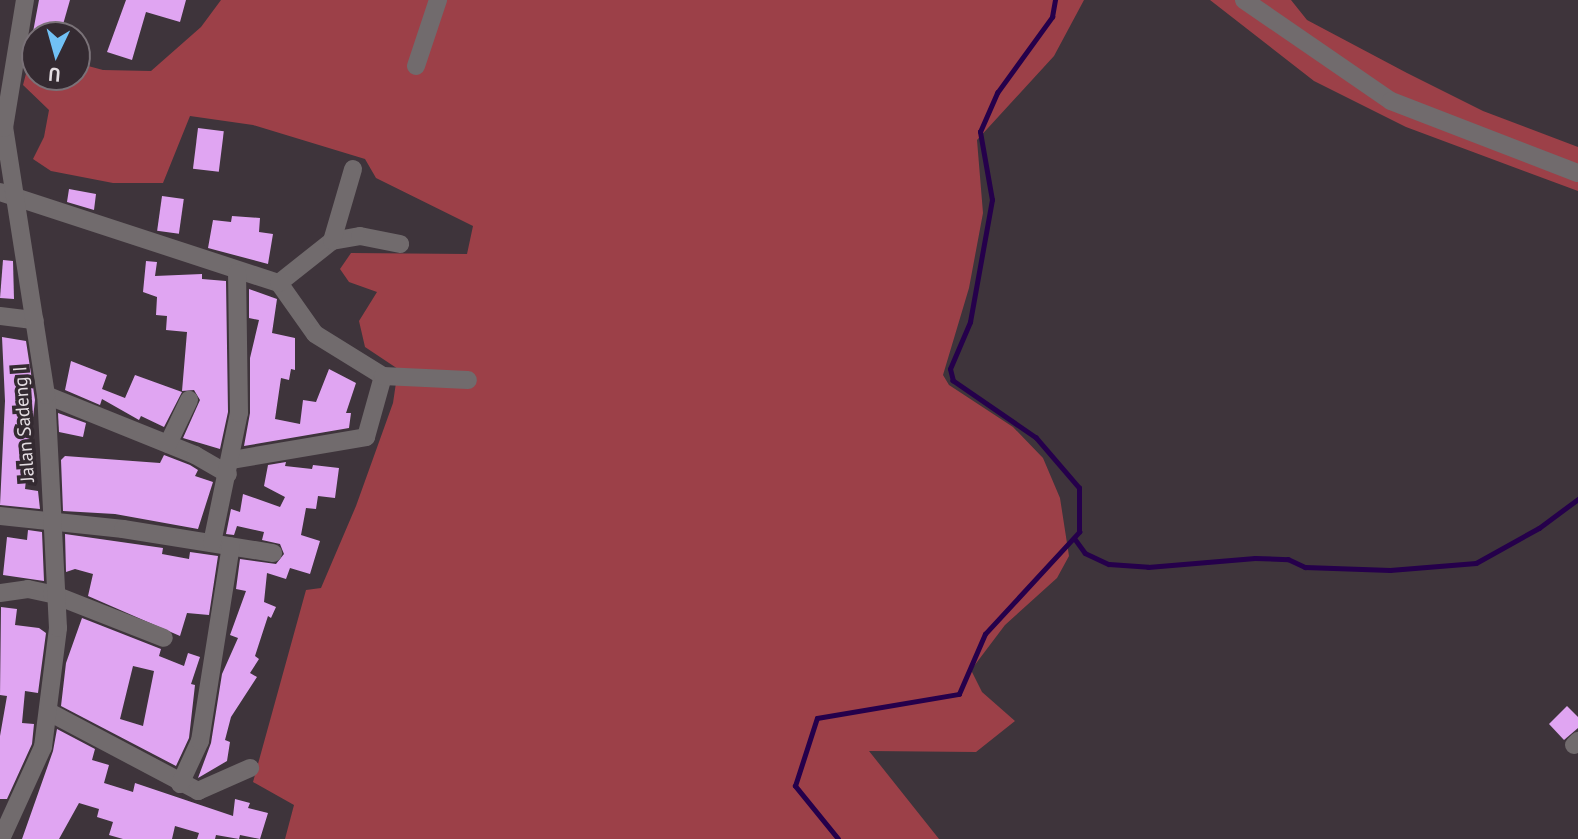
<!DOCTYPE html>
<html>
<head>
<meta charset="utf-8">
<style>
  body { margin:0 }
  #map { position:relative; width:1578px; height:839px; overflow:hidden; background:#3e343b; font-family:"PT Sans",sans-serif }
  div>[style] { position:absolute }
  .forest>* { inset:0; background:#9c4048 }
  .stream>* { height:4.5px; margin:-2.25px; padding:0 2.25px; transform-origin:2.25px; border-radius:2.25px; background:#25004b }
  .building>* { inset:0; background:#e0a5f2; transform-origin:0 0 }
  .street>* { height:18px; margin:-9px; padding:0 9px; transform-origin:9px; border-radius:9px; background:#716b6d }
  span { translate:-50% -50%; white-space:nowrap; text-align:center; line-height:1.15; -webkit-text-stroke:7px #342a31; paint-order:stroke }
  .street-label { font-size:19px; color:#e4dde2 }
  .north { position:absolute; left:21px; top:21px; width:70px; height:70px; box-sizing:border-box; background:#342a31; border:2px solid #7a7278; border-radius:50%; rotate:185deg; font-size:19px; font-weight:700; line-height:28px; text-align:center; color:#e4dde2 }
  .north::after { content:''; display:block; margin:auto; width:24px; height:32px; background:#71c1f5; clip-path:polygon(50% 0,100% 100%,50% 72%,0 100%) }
</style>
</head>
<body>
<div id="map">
  <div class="forest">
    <div style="clip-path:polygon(221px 0,1084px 0,1054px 56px,977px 140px,983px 213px,969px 288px,943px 375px,949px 385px,1013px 427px,1043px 458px,1060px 498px,1069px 556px,1057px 578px,1005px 625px,971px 670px,982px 692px,1015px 721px,976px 752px,869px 751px,939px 839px,285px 839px,294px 805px,253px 782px,306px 590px,321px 588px,356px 506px,393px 403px,398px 369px,365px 347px,359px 321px,377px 292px,349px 282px,340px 269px,351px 253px,467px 254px,473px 226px,376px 178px,365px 159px,253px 125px,190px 116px,163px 183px,113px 183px,51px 171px,33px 159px,44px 137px,49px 110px,23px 85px,32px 51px,35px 77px,77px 77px,77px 63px,103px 70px,151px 71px,201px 27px)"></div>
    <div style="clip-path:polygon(1210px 0,1291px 0,1307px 20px,1407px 73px,1483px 111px,1578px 147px,1578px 191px,1406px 127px,1314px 81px)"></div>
  </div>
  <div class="stream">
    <div style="left:1075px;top:539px;width:17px;rotate:54deg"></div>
    <div style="left:1085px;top:553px;width:26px;rotate:25deg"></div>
    <div style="left:1109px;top:564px;width:39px;rotate:4deg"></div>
    <div style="left:1148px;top:567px;width:107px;rotate:-4.8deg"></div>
    <div style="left:1255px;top:558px;width:33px;rotate:2deg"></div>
    <div style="left:1288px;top:559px;width:19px;rotate:25deg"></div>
    <div style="left:1305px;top:567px;width:85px;rotate:2deg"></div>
    <div style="left:1390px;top:570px;width:86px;rotate:-4.7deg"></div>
    <div style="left:1476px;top:563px;width:72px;rotate:-29.1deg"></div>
    <div style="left:1539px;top:528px;width:49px;rotate:-36.6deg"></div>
    <div style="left:838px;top:839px;width:68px;rotate:-129.1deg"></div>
    <div style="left:795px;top:786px;width:71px;rotate:-72.1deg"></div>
    <div style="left:817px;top:718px;width:144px;rotate:-9.6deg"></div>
    <div style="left:959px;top:694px;width:65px;rotate:-66.6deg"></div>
    <div style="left:985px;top:634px;width:139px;rotate:-47.3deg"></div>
    <div style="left:1079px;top:532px;width:44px;rotate:-90deg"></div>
    <div style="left:1079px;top:488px;width:66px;rotate:-130.7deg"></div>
    <div style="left:1036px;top:438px;width:101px;rotate:-145.5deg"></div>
    <div style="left:953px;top:381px;width:12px;rotate:-104deg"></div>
    <div style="left:950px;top:369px;width:51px;rotate:-66.9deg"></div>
    <div style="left:970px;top:322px;width:124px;rotate:-79.8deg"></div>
    <div style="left:992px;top:200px;width:69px;rotate:-100deg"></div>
    <div style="left:980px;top:132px;width:43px;rotate:-66.4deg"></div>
    <div style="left:997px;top:93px;width:94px;rotate:-54.1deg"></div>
    <div style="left:1052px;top:17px;width:17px;rotate:-80deg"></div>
  </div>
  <div class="building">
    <div style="clip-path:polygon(39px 0,70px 0,60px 35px,33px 32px)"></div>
    <div style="clip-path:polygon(126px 0,186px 0,180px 22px,146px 12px,132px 60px,107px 52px)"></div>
    <div style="left:198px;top:128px;width:26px;height:41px;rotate:7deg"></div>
    <div style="clip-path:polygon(69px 189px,96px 194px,94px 210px,67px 202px)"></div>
    <div style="left:162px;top:196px;width:22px;height:35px;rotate:8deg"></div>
    <div style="clip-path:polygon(232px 216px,260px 218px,259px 232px,273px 234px,268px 264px,208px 248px,213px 220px,231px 222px)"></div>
    <div style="clip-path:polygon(3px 260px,13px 261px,14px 299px,0 298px)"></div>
    <div style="clip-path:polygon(146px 261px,157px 262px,155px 276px,202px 274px,202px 279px,226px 281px,228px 412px,220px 449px,183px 438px,200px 400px,194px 390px,182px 391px,187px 332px,166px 330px,167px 316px,156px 315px,157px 297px,143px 292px)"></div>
    <div style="clip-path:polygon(249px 289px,277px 299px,272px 333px,295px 338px,295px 370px,291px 369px,289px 380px,281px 378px,275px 419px,300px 424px,303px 400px,316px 402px,329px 369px,356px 383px,346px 413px,351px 413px,349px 428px,244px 446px,250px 413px,250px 358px,259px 320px,249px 318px)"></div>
    <div style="clip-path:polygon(2px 337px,26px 341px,35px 400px,25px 489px,38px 491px,40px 509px,0 505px,5px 401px)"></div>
    <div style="clip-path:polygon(71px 361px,107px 375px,102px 389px,125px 398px,135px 375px,182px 392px,164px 427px,141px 416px,139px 420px,102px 399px,100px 405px,65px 390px)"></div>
    <div style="clip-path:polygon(58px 413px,86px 423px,83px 437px,59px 432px)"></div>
    <div style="clip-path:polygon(164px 455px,190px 465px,198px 470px,195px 476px,213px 482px,198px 529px,115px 514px,63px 511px,61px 460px,65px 456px,160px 463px)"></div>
    <div style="clip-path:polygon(286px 462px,285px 466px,312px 469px,313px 465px,339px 468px,335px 498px,318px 496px,316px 509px,306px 508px,301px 535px,320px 541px,310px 574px,290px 568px,286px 579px,267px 573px,264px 602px,276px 607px,271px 618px,268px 616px,255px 656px,259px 659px,250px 673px,257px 677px,231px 717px,225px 740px,230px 742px,227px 761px,198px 778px,211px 743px,222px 674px,238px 638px,230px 635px,246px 591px,236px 589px,240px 559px,276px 564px,284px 554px,280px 544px,262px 540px,264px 532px,237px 526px,234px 535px,226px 534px,231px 509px,240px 512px,243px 494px,280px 507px,285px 497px,264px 486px,268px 465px)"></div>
    <div style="clip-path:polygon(28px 530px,42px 532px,44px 581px,3px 575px,7px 537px,27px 540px)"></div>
    <div style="clip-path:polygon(65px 534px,163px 548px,162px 554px,189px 559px,190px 552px,218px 556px,209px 615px,187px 613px,180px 636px,88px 596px,93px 574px,75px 569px,66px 572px)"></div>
    <div style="clip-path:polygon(1px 607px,17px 609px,15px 625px,39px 628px,46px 633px,38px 693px,25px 691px,22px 723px,34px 724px,32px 744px,7px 799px,0 799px,0 736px,7px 696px,0 695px)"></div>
    <div style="clip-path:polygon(evenodd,82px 618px,161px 649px,159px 656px,184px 666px,188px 653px,200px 657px,191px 684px,195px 685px,189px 738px,176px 766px,61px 706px,66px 663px,82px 618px,133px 666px,154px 671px,143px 726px,120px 719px,133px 666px)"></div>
    <div style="clip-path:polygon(1567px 706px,1578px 717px,1578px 728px,1564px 740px,1549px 724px)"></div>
    <div style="clip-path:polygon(57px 729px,95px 749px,92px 760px,109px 765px,104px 783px,133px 792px,135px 783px,233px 816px,235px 799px,250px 803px,248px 808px,268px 813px,260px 839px,240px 835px,239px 839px,216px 835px,215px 839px,197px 839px,199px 833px,175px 826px,172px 839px,123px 839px,109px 835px,113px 822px,97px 817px,99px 809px,79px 803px,59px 839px,22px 839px,53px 751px)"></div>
  </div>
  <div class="street">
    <div style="left:1244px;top:0;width:178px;rotate:34.5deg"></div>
    <div style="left:1391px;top:101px;width:200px;rotate:21.1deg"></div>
    <div style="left:416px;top:66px;width:70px;rotate:-71.6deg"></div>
    <div style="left:0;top:192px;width:293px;rotate:18.1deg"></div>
    <div style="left:279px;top:283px;width:62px;rotate:54.8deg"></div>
    <div style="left:315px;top:334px;width:80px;rotate:31.7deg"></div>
    <div style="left:332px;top:241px;width:28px;rotate:-10deg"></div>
    <div style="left:360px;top:236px;width:41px;rotate:11.3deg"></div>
    <div style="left:279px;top:283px;width:68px;rotate:-38.4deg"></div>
    <div style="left:332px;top:241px;width:75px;rotate:-73.7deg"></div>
    <div style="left:0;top:316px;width:35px;rotate:7deg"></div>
    <div style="left:46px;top:395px;width:161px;rotate:21.9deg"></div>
    <div style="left:195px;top:455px;width:38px;rotate:30deg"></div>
    <div style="left:168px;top:444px;width:49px;rotate:-64.5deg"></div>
    <div style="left:232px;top:460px;width:136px;rotate:-9.7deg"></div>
    <div style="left:366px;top:437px;width:63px;rotate:-74.4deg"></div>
    <div style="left:383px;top:376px;width:85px;rotate:2.7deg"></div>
    <div style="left:0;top:516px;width:124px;rotate:6deg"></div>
    <div style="left:123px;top:529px;width:152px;rotate:9.1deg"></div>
    <div style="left:212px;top:543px;width:133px;rotate:-78.3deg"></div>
    <div style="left:239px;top:413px;width:140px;rotate:-90.8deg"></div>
    <div style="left:0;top:593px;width:28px;rotate:-8deg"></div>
    <div style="left:28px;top:589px;width:25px;rotate:12deg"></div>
    <div style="left:52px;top:594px;width:120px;rotate:21.4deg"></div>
    <div style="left:49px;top:712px;width:169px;rotate:27.9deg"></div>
    <div style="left:198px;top:791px;width:57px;rotate:-23.9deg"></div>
    <div style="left:1574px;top:745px;width:6px;rotate:-45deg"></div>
    <div style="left:180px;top:784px;width:47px;rotate:-65.1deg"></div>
    <div style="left:200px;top:741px;width:197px;rotate:-81deg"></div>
    <div style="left:1px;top:839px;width:101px;rotate:-65.5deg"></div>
    <div style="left:43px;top:747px;width:120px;rotate:-82.8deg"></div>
    <div style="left:58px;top:628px;width:233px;rotate:-92.9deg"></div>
    <div style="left:46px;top:395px;width:270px;rotate:-98.9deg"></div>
    <div style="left:4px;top:128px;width:130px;rotate:-80.7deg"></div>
  </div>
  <div class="street-label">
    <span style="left:24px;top:424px;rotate:-94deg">Jalan Sadeng I</span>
  </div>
  <div class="north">U</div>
</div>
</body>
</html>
